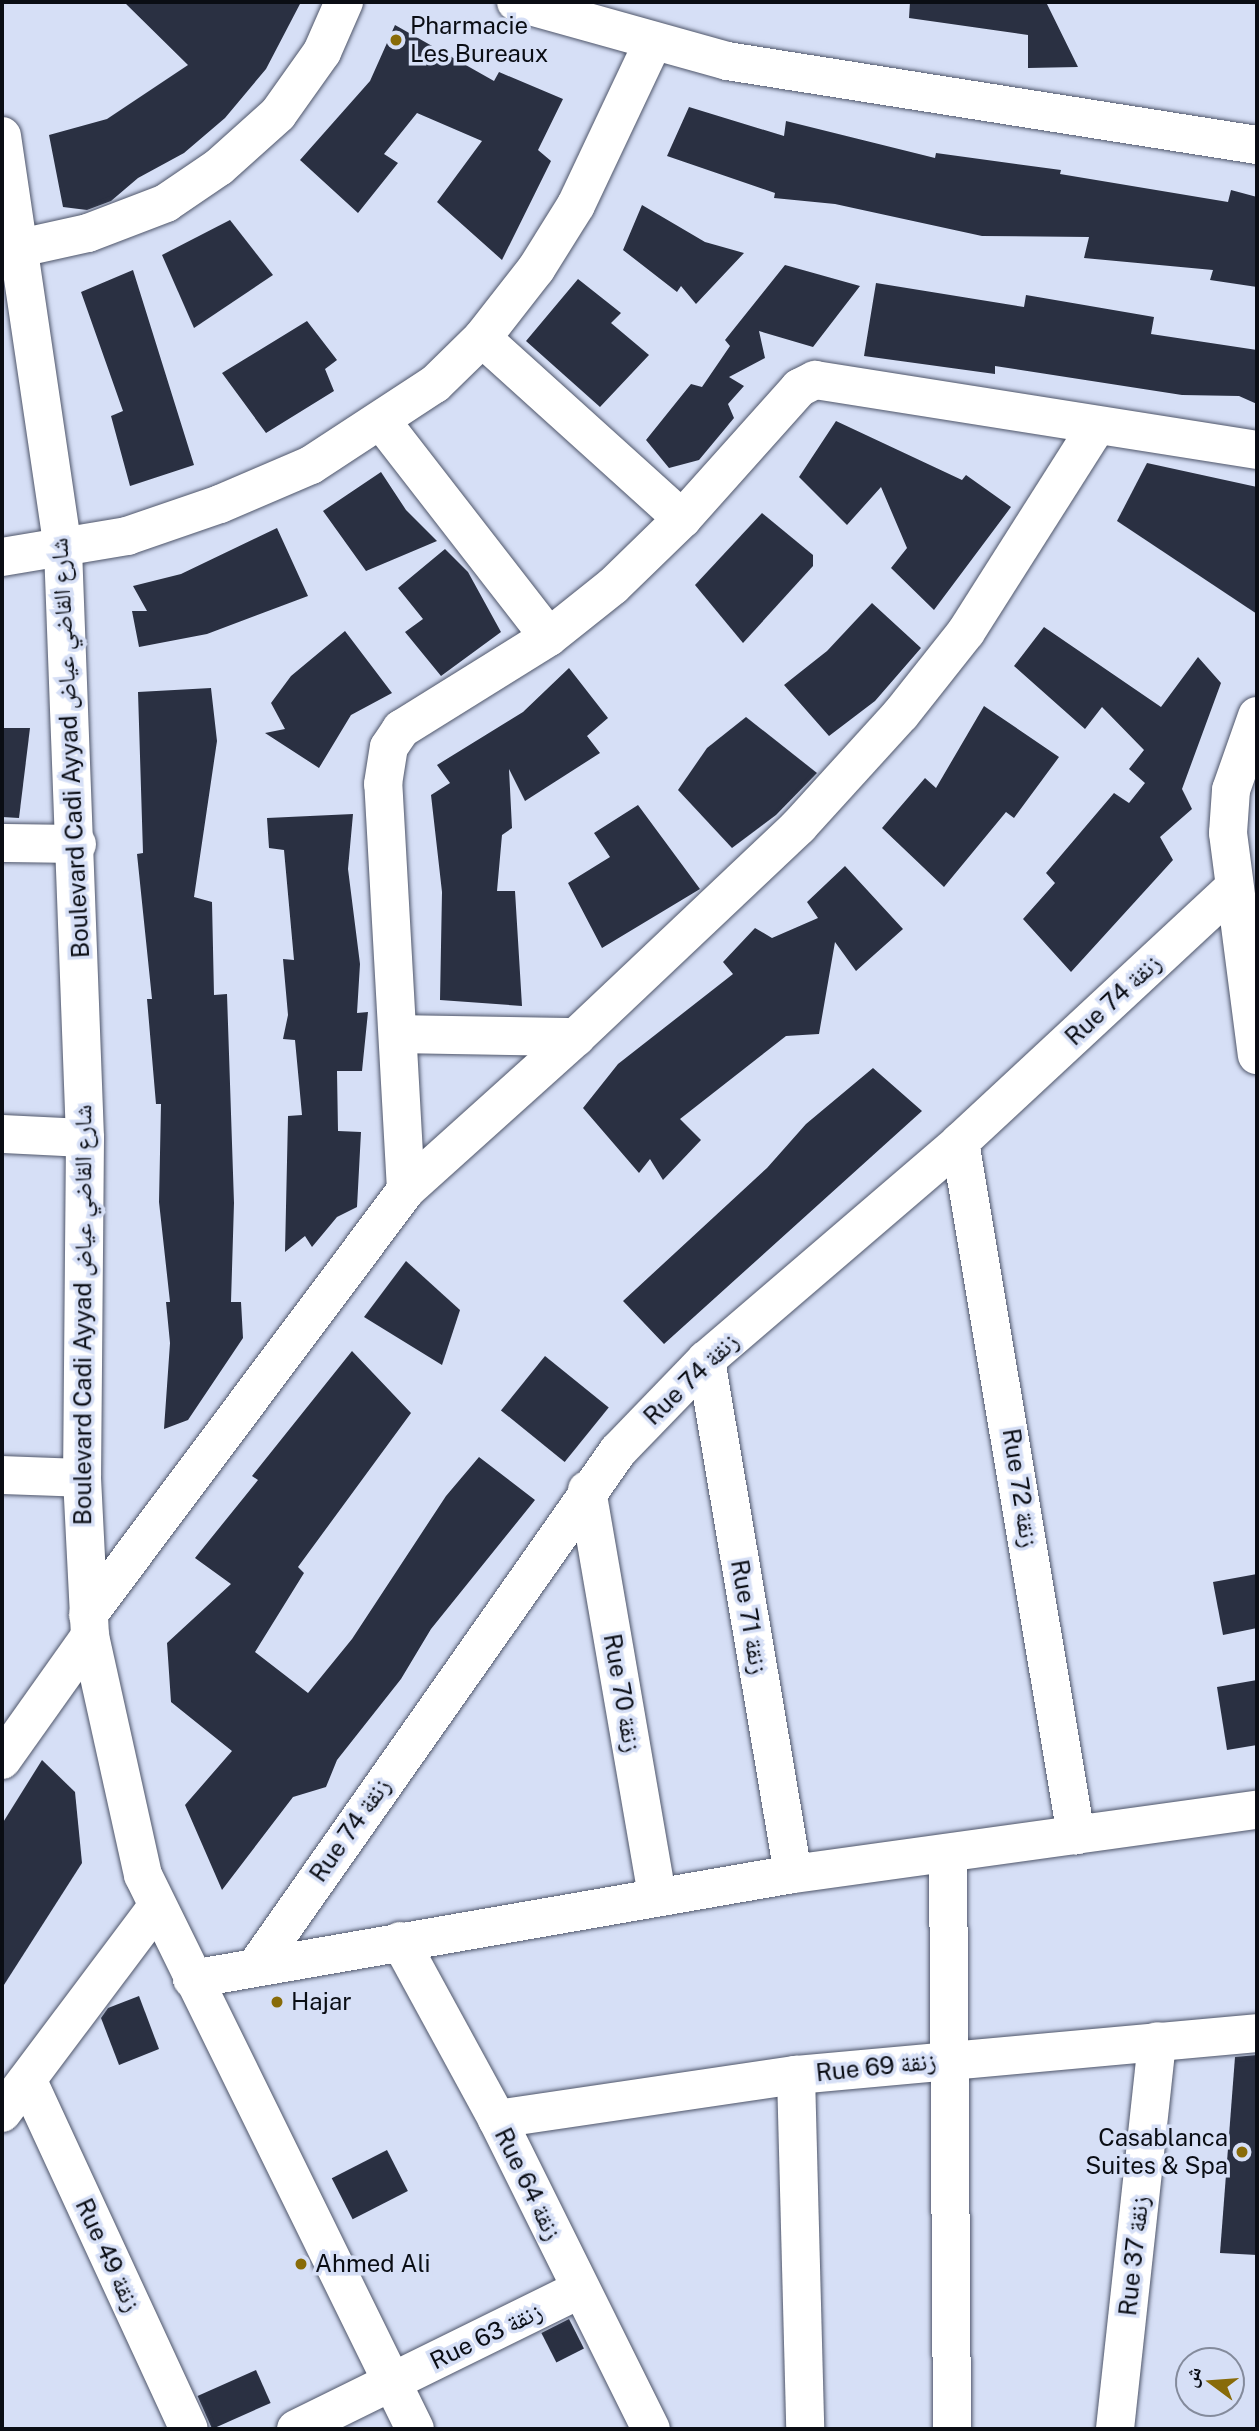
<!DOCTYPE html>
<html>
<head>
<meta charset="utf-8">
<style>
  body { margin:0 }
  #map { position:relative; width:1259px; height:2431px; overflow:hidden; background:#d6dff6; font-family:"Public Sans","Noto Naskh Arabic",sans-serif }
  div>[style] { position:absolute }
  .building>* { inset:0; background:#2a3042; transform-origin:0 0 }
  .roads { filter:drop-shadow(0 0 2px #4f566a) drop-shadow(0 0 2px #4f566a) }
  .minor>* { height:38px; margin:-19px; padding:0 19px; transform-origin:19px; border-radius:19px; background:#fff }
  .dots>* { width:19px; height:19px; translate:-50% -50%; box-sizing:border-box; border:4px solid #d6dff6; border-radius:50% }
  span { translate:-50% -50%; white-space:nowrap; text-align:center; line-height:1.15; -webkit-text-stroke:7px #d6dff6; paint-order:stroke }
  .poi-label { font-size:24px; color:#0a0d14 }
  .left { translate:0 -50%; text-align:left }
  .right { translate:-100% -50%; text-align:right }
  .street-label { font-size:24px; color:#0a0d14 }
  .frame { position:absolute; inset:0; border:4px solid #0a0d14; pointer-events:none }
  .north { position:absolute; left:1175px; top:2347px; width:70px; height:70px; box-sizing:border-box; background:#d6dff6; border:2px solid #848b9c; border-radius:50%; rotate:286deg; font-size:19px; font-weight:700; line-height:28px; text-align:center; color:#0a0d14 }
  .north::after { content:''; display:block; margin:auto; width:24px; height:32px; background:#886b09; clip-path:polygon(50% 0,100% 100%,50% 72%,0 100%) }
</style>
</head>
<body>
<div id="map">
  <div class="building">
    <div style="clip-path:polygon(124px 2px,301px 2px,266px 69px,225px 118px,184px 153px,138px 178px,111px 201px,87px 210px,63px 207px,49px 135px,107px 119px,188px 65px)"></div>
    <div style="clip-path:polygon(910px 2px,1046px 2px,1078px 67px,1028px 68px,1028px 35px,909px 18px)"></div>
    <div style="clip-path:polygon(395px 25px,494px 81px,499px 72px,563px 99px,538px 150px,551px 161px,502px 260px,437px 202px,482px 141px,417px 113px,384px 154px,398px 163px,358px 213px,300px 160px,370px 81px)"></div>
    <div style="clip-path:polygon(689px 107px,784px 136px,786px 121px,935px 158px,936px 153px,1061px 170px,1060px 174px,1228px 202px,1231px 190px,1257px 197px,1257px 287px,1210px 280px,1213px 270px,1084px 258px,1089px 237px,982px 236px,835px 204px,774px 198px,775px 193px,667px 156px)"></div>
    <div style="clip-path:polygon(642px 205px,705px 242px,744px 253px,696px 304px,681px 286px,677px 292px,623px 250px)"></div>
    <div style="clip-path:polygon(230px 220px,273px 275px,194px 328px,162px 255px)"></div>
    <div style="clip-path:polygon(785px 265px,860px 286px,813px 347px,759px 331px,765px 358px,729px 377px,744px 386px,728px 404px,734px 418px,699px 460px,669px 468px,646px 440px,691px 384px,702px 387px,730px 346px,725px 340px)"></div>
    <div style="clip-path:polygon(133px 270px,194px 465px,130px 486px,111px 416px,123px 411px,81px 292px)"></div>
    <div style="clip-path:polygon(578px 279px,621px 313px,611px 323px,649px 355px,600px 407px,526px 341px)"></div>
    <div style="clip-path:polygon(876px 283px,1024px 307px,1026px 295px,1154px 317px,1151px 334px,1257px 350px,1257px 404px,1239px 396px,1182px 395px,995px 366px,995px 374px,864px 356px)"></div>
    <div style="clip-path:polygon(307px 321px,337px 360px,325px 369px,334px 391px,266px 433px,222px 373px)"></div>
    <div style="clip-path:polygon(836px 421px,962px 480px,966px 475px,1011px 507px,934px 610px,891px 568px,907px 548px,881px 487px,847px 525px,799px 477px)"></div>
    <div style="clip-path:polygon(1147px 463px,1257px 487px,1257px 614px,1117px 521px)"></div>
    <div style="clip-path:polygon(381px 472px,406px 510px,437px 541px,366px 571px,323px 511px)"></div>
    <div style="clip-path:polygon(762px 513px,813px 555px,813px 566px,743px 643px,695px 585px)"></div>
    <div style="clip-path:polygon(277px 528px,308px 596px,207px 634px,139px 647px,132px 611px,147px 611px,133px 586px,181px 574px)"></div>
    <div style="clip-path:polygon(445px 549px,468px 572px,501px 632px,441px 676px,405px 632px,423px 619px,398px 588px)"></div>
    <div style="clip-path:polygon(872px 603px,921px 648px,875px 701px,829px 736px,784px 685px,827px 651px)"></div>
    <div style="clip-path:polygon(1044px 627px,1161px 707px,1198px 657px,1221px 683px,1182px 789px,1192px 809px,1160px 837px,1173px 860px,1071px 972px,1023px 919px,1055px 883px,1046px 873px,1114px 793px,1129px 803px,1145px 783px,1129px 769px,1144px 750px,1102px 707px,1085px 729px,1014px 666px)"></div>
    <div style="clip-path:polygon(345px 631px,392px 693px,351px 715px,319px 768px,265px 733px,285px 729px,271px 703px,291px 676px)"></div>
    <div style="clip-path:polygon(569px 668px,608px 718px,587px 736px,600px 753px,525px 801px,509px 769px,512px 828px,502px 835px,497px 891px,515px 891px,522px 1006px,440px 1000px,442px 892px,431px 795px,450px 783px,437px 765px,523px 712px)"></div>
    <div style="clip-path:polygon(211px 688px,217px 741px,194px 897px,212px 902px,214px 995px,227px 994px,234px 1203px,231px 1302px,241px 1302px,243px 1338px,188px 1420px,164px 1429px,170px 1343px,166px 1302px,170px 1302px,159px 1202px,161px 1104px,156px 1104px,147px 999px,152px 999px,137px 854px,143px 853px,138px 692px)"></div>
    <div style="clip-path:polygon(984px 706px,1059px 757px,1014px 818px,1006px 812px,944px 887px,882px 828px,925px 778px,936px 788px)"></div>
    <div style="clip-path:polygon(746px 717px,817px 773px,776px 815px,732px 848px,678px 790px,707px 748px)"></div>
    <div style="clip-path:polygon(2px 728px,30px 728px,19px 818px,2px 817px)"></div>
    <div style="clip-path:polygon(638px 805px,700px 889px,602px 948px,568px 883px,610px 857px,594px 833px)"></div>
    <div style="clip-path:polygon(353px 814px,348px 869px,360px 964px,357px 1013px,368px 1012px,362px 1071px,337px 1071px,338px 1131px,361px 1132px,357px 1207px,337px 1217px,312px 1247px,305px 1236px,285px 1252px,288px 1116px,302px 1115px,295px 1040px,283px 1039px,288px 1015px,283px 959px,294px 960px,284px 850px,269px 848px,267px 818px)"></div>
    <div style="clip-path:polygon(845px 866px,903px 929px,856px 971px,835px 942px,819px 1034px,786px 1036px,680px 1119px,701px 1140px,663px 1180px,650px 1159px,639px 1173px,583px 1108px,618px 1064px,733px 974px,723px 962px,755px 928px,772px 938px,818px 918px,807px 902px)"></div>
    <div style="clip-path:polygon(873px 1068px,922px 1111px,664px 1344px,623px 1301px,767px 1168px,806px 1124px)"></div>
    <div style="clip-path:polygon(406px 1261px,460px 1310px,442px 1365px,364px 1317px)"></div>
    <div style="clip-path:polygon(352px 1351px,411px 1413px,298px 1567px,304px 1573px,255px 1652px,308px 1693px,352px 1639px,446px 1496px,479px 1457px,535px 1500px,431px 1629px,401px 1679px,337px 1760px,326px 1787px,293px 1797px,222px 1890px,185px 1805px,232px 1751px,171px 1702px,167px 1643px,231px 1584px,195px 1558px,258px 1480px,252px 1476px)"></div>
    <div style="left:545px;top:1356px;width:82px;height:70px;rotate:39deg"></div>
    <div style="clip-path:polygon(1257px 1574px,1257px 1628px,1223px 1635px,1213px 1582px)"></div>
    <div style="clip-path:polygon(1257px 1680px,1257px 1745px,1227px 1750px,1217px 1687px)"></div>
    <div style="clip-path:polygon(42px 1760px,75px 1792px,82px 1863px,2px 1988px,2px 1824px)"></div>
    <div style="clip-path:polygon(139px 1996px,159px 2049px,119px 2065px,101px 2018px,108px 2008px)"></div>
    <div style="clip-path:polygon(1257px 2055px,1257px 2255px,1220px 2253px,1235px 2057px)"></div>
    <div style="left:387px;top:2150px;width:46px;height:62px;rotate:63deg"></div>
    <div style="left:569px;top:2319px;width:33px;height:31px;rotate:63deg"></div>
    <div style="left:256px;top:2370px;width:36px;height:64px;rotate:66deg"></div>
  </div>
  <div class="roads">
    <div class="minor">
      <div style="left:516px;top:2px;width:219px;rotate:15.6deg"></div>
      <div style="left:727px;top:61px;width:537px;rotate:9.01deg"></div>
      <div style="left:2px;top:136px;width:417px;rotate:81.6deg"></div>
      <div style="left:63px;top:549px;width:589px;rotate:87.86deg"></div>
      <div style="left:85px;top:1138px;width:340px;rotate:90.5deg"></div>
      <div style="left:82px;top:1478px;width:158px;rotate:87.1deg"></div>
      <div style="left:90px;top:1636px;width:245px;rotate:77.5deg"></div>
      <div style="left:143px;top:1875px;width:617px;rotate:63.85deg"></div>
      <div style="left:2px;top:252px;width:88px;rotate:-12.5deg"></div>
      <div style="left:88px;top:233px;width:84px;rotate:-21deg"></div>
      <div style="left:166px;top:203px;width:64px;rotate:-34.2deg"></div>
      <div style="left:219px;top:167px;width:79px;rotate:-41.9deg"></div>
      <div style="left:278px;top:114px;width:76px;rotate:-54.6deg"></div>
      <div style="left:322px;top:52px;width:55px;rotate:-66.3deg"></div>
      <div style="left:482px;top:338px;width:270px;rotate:42.1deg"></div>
      <div style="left:382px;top:422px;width:272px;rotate:52.2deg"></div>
      <div style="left:2px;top:557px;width:127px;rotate:-9.5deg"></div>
      <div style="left:127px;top:536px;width:98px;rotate:-19deg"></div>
      <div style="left:220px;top:504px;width:99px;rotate:-23.2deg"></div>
      <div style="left:311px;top:465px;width:148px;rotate:-33.2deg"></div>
      <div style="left:435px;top:384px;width:66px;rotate:-44.4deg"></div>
      <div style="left:482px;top:338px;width:88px;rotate:-52deg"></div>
      <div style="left:536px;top:269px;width:75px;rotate:-58deg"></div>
      <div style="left:576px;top:205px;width:178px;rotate:-64.7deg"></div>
      <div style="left:1257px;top:716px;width:78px;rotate:109.4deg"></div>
      <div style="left:1231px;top:790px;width:43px;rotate:94deg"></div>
      <div style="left:1228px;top:833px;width:224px;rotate:82.6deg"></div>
      <div style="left:2px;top:843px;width:75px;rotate:0.8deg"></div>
      <div style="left:400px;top:1034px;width:176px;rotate:1deg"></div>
      <div style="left:2px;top:1134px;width:83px;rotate:2.8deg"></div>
      <div style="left:960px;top:1142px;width:703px;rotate:80.5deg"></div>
      <div style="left:406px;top:1190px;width:407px;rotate:-93.2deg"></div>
      <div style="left:383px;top:784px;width:37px;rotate:-81deg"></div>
      <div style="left:389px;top:747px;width:22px;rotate:-56deg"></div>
      <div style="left:401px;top:729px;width:174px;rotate:-31.9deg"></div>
      <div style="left:549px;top:637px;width:82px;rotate:-38.6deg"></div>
      <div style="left:613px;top:586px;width:96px;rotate:-44.2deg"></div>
      <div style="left:682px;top:519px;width:176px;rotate:-48.2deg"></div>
      <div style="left:799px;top:388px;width:18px;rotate:-27deg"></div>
      <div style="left:815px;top:380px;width:448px;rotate:9deg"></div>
      <div style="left:706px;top:1360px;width:521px;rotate:80.39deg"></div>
      <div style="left:2px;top:1475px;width:80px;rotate:2.1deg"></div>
      <div style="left:587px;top:1490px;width:413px;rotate:80.2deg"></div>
      <div style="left:88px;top:1615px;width:531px;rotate:-53.19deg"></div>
      <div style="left:406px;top:1190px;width:229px;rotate:-42deg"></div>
      <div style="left:576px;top:1037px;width:307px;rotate:-43.4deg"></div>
      <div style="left:799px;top:826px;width:151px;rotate:-47.7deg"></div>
      <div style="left:901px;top:714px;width:105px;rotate:-51.6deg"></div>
      <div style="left:966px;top:632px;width:243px;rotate:-57.6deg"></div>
      <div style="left:2px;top:1760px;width:152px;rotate:-54.6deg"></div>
      <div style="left:948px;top:1853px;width:576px;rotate:89.6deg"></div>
      <div style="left:400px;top:1941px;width:203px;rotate:61.4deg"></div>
      <div style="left:497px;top:2119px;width:346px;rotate:63.6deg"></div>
      <div style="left:257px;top:1965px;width:628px;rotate:-54.92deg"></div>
      <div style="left:618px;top:1451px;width:127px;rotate:-46deg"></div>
      <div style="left:706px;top:1360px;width:335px;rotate:-40.6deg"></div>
      <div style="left:960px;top:1142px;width:373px;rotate:-42.9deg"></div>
      <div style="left:192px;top:1979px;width:610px;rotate:-9.91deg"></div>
      <div style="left:793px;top:1874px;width:468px;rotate:-7.9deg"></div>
      <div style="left:796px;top:2075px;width:354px;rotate:88.5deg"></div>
      <div style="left:28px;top:2081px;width:383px;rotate:65.2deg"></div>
      <div style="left:2px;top:2113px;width:256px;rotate:-53.1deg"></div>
      <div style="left:497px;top:2119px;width:302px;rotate:-8.4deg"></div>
      <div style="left:796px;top:2075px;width:463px;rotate:-5.2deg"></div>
      <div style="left:296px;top:2429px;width:315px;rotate:-26.2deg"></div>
      <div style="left:1115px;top:2429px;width:390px;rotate:-83.8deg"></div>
    </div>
  </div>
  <div class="dots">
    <div style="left:396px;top:40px;background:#886b09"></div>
    <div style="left:277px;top:2002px;background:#886b09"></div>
    <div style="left:1242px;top:2152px;background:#886b09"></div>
    <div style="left:301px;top:2264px;background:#886b09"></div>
  </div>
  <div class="poi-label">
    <span class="left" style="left:410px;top:40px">Pharmacie<br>Les Bureaux</span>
    <span class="left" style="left:291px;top:2002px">Hajar</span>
    <span class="right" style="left:1228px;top:2152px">Casablanca<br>Suites &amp; Spa</span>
    <span class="left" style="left:315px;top:2264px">Ahmed Ali</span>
  </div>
  <div class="street-label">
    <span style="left:70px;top:748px;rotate:-93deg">Boulevard Cadi Ayyad شارع القاضي عياض</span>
    <span style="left:1113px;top:1000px;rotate:-43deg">Rue 74 زنقة</span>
    <span style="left:83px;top:1315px;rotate:-90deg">Boulevard Cadi Ayyad شارع القاضي عياض</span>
    <span style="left:691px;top:1379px;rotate:-44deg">Rue 74 زنقة</span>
    <span style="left:1020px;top:1488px;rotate:81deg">Rue 72 زنقة</span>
    <span style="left:749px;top:1617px;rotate:80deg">Rue 71 زنقة</span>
    <span style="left:622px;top:1693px;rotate:80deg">Rue 70 زنقة</span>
    <span style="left:350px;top:1830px;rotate:-55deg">Rue 74 زنقة</span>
    <span style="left:876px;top:2067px;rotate:-6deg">Rue 69 زنقة</span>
    <span style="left:528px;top:2184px;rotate:64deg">Rue 64 زنقة</span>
    <span style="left:108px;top:2255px;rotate:65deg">Rue 49 زنقة</span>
    <span style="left:1134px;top:2256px;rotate:-84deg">Rue 37 زنقة</span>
    <span style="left:486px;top:2336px;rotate:-26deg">Rue 63 زنقة</span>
  </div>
  <div class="frame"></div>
  <div class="north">ش</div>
</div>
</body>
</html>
